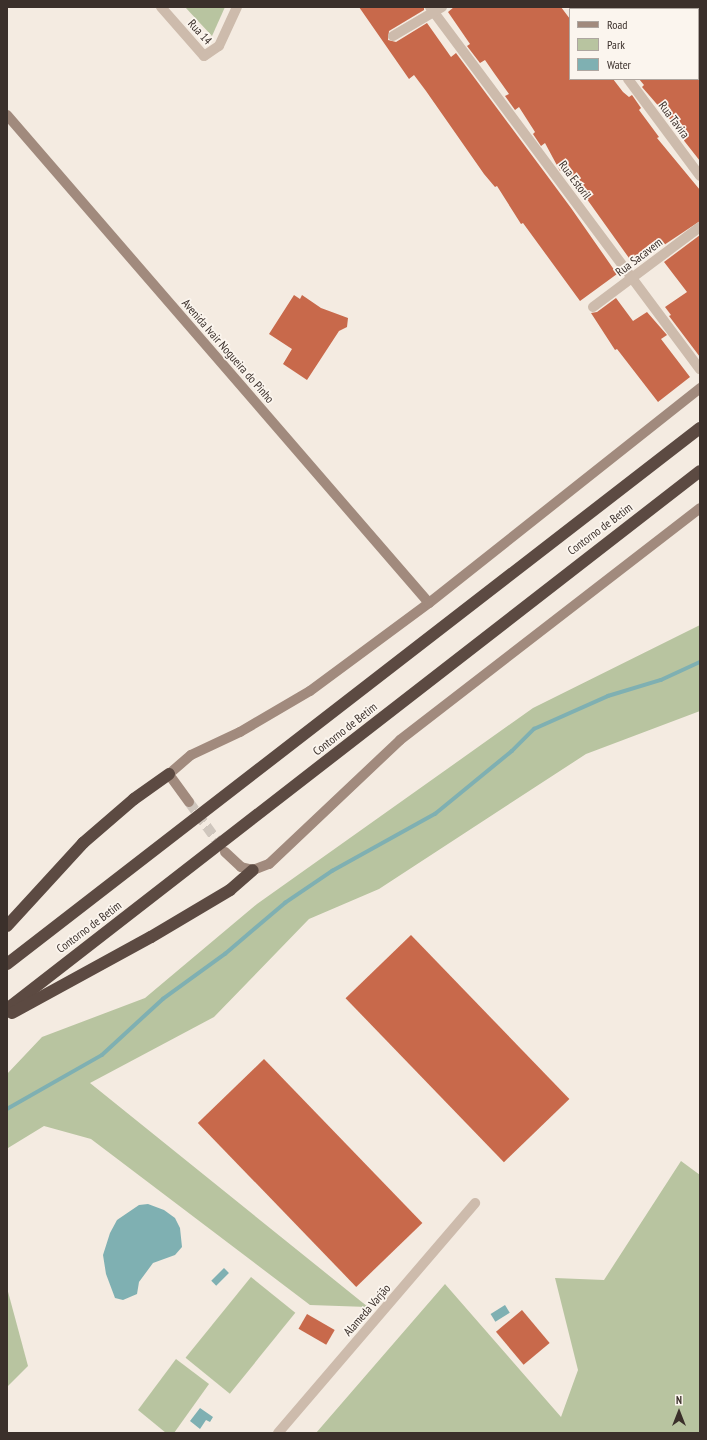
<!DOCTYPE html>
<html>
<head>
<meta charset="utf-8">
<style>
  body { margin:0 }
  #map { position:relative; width:707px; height:1440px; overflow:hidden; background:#f4ebe1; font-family:"PT Sans Narrow",sans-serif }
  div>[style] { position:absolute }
  .green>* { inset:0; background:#b8c4a0; transform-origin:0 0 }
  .water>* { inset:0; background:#7fb0b2; transform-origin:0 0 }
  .stream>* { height:3.5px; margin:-1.75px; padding:0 1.75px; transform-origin:1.75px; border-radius:1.75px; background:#7fb0b2 }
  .building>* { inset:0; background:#c8694b; transform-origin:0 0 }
  .secondary-tunnel>* { height:10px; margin-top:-5px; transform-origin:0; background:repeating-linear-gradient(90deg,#cfc6bd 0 10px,transparent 0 15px) }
  .street>* { height:10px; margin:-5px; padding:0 5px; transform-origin:5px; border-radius:5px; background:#cdbbac }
  .secondary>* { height:10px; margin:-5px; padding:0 5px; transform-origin:5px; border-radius:5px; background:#a18a7d }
  .highway>* { height:12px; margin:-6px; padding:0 6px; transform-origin:6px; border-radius:6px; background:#5c4a42 }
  span { translate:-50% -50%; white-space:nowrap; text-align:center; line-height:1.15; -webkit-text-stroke:3.5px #fbf5ee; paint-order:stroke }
  .street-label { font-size:12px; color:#3b302b }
  .frame { position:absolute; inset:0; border:8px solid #3b302b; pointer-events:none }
  .legend { position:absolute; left:569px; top:8px; width:130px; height:72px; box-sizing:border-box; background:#fbf5ee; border:1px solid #aea6a0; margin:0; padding:5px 7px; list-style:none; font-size:12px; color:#3b302b }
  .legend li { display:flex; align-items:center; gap:8px; height:20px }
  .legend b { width:20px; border:1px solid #aea6a0 }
  .north { position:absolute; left:659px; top:1392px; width:40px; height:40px; -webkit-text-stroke:3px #fbf5ee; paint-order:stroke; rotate:0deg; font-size:11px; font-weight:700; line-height:16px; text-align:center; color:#3b302b }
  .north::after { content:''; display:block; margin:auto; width:14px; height:18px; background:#3b302b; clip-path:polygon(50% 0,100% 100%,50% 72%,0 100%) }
</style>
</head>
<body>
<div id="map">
  <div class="green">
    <div style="clip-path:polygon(185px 7px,225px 7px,212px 36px)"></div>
    <div style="clip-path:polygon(700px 625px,700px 711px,586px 754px,379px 889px,309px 919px,214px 1017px,90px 1083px,368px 1307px,310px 1305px,91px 1139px,44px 1126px,8px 1148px,7px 1151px,7px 1074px,42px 1037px,145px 998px,257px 904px,533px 708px)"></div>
    <div style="clip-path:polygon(681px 1161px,700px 1175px,700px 1433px,316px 1433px,445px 1284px,561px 1417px,578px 1370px,555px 1278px,604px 1280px)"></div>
    <div style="left:251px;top:1277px;width:57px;height:104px;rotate:39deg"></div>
    <div style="clip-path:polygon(7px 1288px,28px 1366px,7px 1387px)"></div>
    <div style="clip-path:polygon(176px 1359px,209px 1384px,174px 1433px,166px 1433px,138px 1410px)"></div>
  </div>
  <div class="water">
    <div style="clip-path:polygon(148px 1204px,164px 1210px,175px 1218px,180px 1228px,182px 1247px,175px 1255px,153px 1263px,139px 1282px,137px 1294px,123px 1300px,115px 1298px,106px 1274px,103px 1255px,110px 1233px,117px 1220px,139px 1205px)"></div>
    <div style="left:224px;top:1268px;width:7px;height:18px;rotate:45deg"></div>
    <div style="left:505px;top:1305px;width:9px;height:17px;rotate:58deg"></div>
    <div style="clip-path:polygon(200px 1408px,213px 1417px,210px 1422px,206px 1420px,200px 1429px,190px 1421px)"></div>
  </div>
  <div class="stream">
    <div style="left:7px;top:1109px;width:109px;rotate:-29.6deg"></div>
    <div style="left:102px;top:1055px;width:83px;rotate:-42.6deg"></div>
    <div style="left:163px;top:999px;width:77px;rotate:-36deg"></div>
    <div style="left:225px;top:954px;width:79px;rotate:-40.4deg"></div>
    <div style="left:285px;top:903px;width:57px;rotate:-34.2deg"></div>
    <div style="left:332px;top:871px;width:118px;rotate:-29deg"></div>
    <div style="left:435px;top:814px;width:99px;rotate:-39.3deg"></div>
    <div style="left:512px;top:751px;width:31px;rotate:-45deg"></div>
    <div style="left:534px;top:729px;width:81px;rotate:-24deg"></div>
    <div style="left:608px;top:696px;width:55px;rotate:-16.8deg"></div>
    <div style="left:661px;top:680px;width:43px;rotate:-24.8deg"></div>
  </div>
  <div class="building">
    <div style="clip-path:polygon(359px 7px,424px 7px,424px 10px,389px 31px,388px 40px,396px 42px,427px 23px,451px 57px,456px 53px,571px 208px,617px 274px,580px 301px,523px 223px,521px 224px,497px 186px,495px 187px,484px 174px,426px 91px,414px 75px,409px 79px)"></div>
    <div style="clip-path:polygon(454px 7px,561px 7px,570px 19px,570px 79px,613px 79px,623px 92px,629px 97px,632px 95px,641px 108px,639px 110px,659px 137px,657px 138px,700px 190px,700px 221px,634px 265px,569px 174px,563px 169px,560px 171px,545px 143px,541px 146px,533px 134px,535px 132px,519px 107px,515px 110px,505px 96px,509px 94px,494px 73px,485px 60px,480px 63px,467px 46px,470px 44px,448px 12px)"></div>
    <div style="clip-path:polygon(639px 79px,700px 79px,700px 161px,678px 133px,681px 132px,642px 87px,644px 85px)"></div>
    <div style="clip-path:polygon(700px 235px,700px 357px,669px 316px,671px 315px,665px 307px,687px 292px,664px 262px)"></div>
    <div style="clip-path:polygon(294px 295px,300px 299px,302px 295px,321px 308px,348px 318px,347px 327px,339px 331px,307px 380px,283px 364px,292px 349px,269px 334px)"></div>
    <div style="clip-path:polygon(616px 298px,633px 321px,647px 312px,667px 335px,661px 339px,690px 377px,658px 402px,617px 349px,615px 350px,591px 313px,597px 312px)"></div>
    <div style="left:411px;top:935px;width:228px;height:91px;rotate:46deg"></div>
    <div style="left:264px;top:1059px;width:228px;height:92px;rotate:46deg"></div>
    <div style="left:522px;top:1310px;width:43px;height:34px;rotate:50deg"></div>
    <div style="left:307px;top:1314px;width:32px;height:17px;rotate:30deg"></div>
  </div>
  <div class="secondary-tunnel">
    <div style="left:189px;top:802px;width:58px;rotate:54.1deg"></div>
  </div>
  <div class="street">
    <div style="left:161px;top:7px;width:65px;rotate:48.7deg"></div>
    <div style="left:204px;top:56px;width:18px;rotate:-34deg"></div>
    <div style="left:219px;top:46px;width:43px;rotate:-65.2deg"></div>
    <div style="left:430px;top:7px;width:452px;rotate:53.3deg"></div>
    <div style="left:574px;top:7px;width:2px;rotate:63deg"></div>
    <div style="left:393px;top:36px;width:57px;rotate:-30.6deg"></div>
    <div style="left:628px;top:79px;width:121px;rotate:53.4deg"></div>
    <div style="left:593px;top:307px;width:134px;rotate:-36.8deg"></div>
    <div style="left:278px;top:1433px;width:303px;rotate:-49.4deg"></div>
  </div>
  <div class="secondary">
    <div style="left:7px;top:115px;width:645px;rotate:49.15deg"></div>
    <div style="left:189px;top:802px;width:34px;rotate:-126deg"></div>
    <div style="left:169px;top:774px;width:29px;rotate:-41deg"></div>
    <div style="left:191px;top:755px;width:54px;rotate:-25.1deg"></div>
    <div style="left:240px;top:732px;width:81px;rotate:-30.4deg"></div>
    <div style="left:310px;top:691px;width:148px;rotate:-36.5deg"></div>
    <div style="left:429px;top:603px;width:346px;rotate:-38.4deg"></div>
    <div style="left:225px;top:852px;width:22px;rotate:43deg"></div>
    <div style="left:241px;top:867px;width:12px;rotate:14deg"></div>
    <div style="left:253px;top:870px;width:17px;rotate:-21deg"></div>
    <div style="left:269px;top:864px;width:180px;rotate:-43.4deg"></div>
    <div style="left:400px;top:740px;width:379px;rotate:-37.7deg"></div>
  </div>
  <div class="highway">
    <div style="left:7px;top:926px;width:113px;rotate:-47.5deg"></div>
    <div style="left:83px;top:843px;width:67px;rotate:-40.8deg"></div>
    <div style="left:134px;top:799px;width:43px;rotate:-35.5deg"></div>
    <div style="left:7px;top:964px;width:876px;rotate:-37.72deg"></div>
    <div style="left:7px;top:1009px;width:877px;rotate:-37.82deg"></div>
    <div style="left:12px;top:1013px;width:158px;rotate:-28.7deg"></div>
    <div style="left:151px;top:937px;width:92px;rotate:-30.7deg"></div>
    <div style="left:230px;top:890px;width:30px;rotate:-41deg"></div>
  </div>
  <div class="street-label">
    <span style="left:200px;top:32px;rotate:48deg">Rua 14</span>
    <span style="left:674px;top:120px;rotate:53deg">Rua Tavira</span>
    <span style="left:575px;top:180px;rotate:53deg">Rua Estoril</span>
    <span style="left:639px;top:257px;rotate:-37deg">Rua Sacavem</span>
    <span style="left:228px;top:351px;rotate:49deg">Avenida Ivair Nogueira do Pinho</span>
    <span style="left:600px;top:529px;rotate:-37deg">Contorno de Betim</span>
    <span style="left:345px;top:729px;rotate:-38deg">Contorno de Betim</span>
    <span style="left:89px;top:927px;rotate:-37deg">Contorno de Betim</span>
    <span style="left:367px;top:1310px;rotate:-49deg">Alameda Varjão</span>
  </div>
  <div class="frame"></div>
  <ul class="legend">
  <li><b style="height:5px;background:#a18a7d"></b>Road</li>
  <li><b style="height:11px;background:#b8c4a0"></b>Park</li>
  <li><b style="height:11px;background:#7fb0b2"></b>Water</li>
  </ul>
  <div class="north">N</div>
</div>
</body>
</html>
